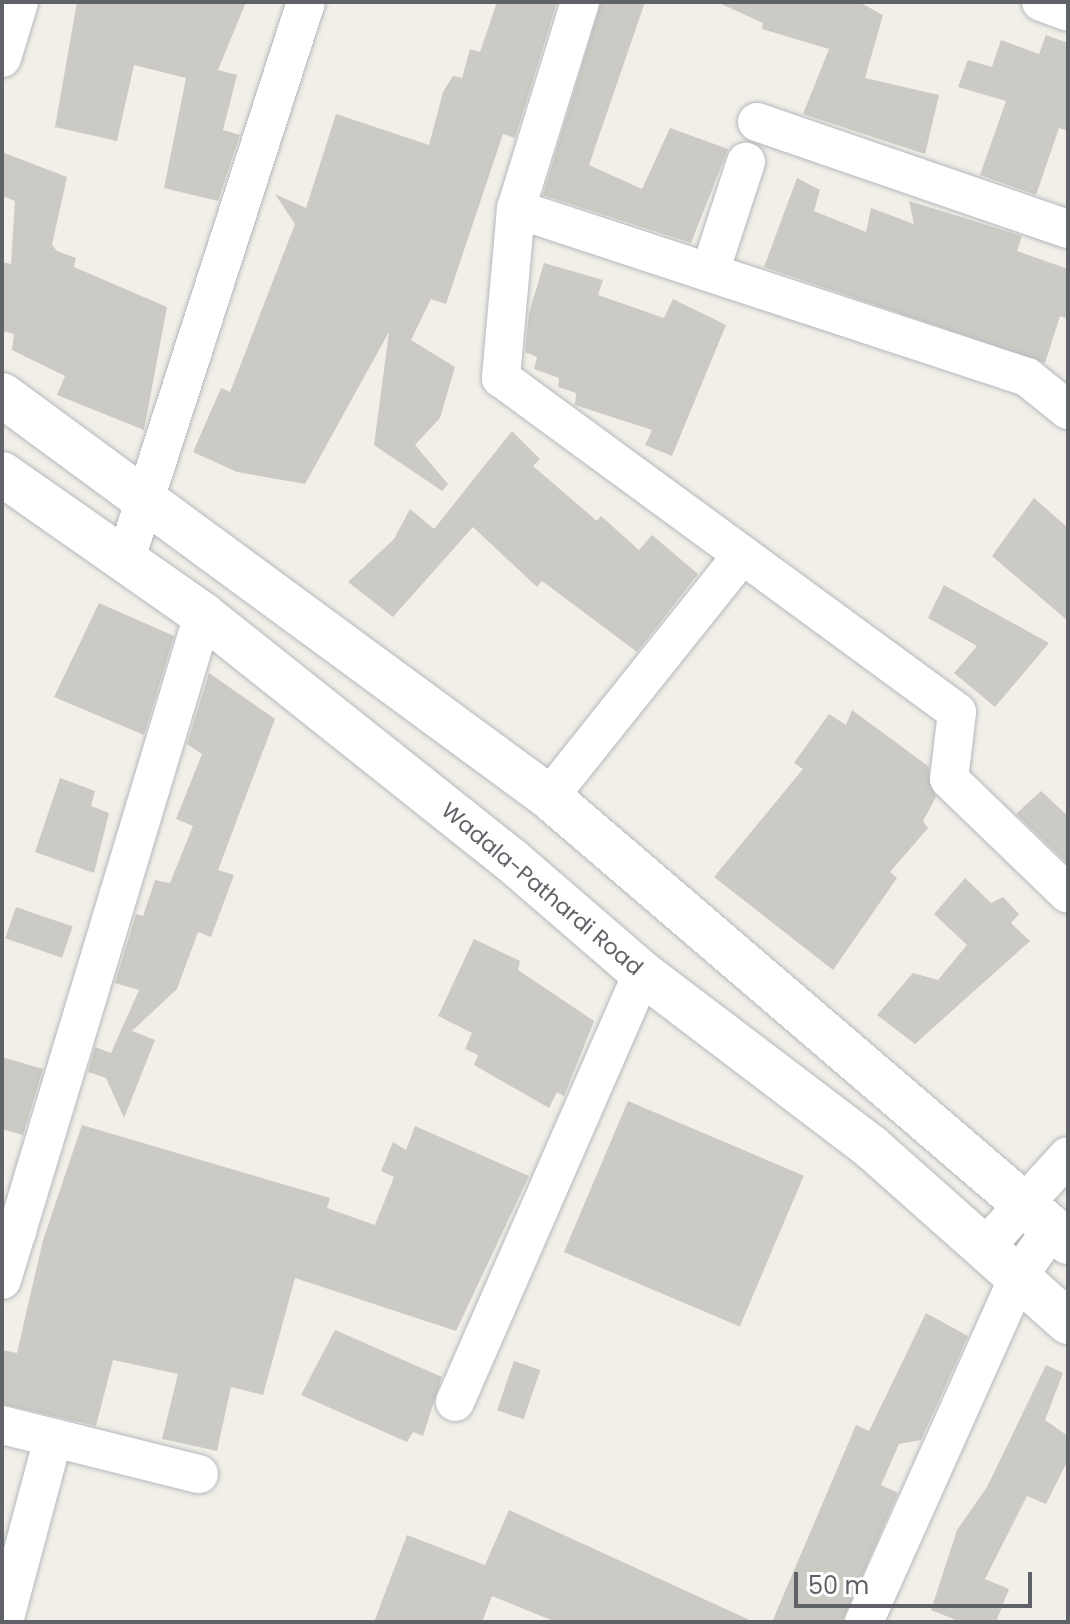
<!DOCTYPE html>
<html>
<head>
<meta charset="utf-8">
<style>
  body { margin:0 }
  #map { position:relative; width:1070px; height:1624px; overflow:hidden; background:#f1efe8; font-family:Poppins,sans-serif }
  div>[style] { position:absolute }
  .building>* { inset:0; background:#cccac5; transform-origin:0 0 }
  .roads { filter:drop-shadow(0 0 2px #b5b8bc) drop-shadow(0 0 2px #b5b8bc) }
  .minor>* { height:38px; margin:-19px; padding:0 19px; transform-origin:19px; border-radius:19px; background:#fff }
  .secondary>* { height:44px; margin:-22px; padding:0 22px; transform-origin:22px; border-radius:22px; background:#fff }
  span { translate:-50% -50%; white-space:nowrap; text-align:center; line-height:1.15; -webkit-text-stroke:8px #fff; paint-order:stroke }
  .street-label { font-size:22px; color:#5f6368 }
  .frame { position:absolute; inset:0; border:4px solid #5f6368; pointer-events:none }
  .scale { position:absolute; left:794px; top:1572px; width:238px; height:36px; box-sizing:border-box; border:4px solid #5f6368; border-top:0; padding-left:10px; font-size:24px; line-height:28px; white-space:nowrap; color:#5f6368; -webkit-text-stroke:6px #fff; paint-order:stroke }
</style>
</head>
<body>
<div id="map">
  <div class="building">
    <div style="clip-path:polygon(77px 2px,246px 2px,218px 70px,237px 75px,223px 130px,240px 135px,218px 201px,164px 188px,186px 78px,134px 65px,117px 141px,55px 127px)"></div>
    <div style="clip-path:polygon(497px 2px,557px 2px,515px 138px,503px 134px,446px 304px,431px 299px,411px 340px,455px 367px,440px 418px,415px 445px,448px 484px,442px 491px,374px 445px,389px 332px,305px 484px,237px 472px,193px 452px,221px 388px,230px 392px,295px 224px,275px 194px,306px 208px,336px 114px,429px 145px,443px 92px,453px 76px,462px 78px,470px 49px,480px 52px)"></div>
    <div style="clip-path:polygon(601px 2px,645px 2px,589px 165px,642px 189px,670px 128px,728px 149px,691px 243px,543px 195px)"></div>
    <div style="clip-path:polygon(717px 2px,859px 2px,883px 15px,865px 78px,939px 95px,925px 154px,803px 114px,829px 49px,762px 29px,763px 23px)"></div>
    <div style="clip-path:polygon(1046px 35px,1068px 43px,1068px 131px,1059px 128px,1036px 195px,980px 175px,1006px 101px,958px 87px,968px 60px,992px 67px,1001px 40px,1039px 54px)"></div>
    <div style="clip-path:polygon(2px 152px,67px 177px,52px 245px,57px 251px,76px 258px,74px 267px,167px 307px,144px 430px,57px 395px,65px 376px,12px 350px,14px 334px,2px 331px,2px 262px,11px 264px,15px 201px,2px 196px)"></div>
    <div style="clip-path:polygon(797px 178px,820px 190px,814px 211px,866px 232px,871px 208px,914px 224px,909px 201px,1022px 236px,1017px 251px,1068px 269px,1068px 319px,1060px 316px,1045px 363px,764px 267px)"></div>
    <div style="clip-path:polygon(544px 263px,603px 280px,598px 295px,664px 318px,673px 299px,726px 325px,672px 456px,645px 445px,652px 430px,575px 405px,576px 393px,558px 387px,559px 378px,534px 369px,537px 357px,525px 352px,529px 313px)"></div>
    <div style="clip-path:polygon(512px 431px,540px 459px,533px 466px,597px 521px,601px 516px,639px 550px,652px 535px,698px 574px,637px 652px,542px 581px,537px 587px,473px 527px,393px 617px,348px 582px,394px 539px,410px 509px,434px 529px)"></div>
    <div style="clip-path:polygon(1034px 498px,1068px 528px,1068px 621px,992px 556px)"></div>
    <div style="clip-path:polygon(944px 585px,1049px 643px,995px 707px,954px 673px,977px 646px,928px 618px)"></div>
    <div style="clip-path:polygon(99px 603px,174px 636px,144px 735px,54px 697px)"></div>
    <div style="clip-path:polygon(209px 673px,275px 719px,218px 870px,234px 875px,211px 937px,198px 932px,177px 989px,132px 1031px,155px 1040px,124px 1118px,106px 1078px,88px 1072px,95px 1047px,111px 1053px,139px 990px,115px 983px,136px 914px,143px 916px,155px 880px,170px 883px,193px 826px,176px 819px,202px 754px,187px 744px)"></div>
    <div style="clip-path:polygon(852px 710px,928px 766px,936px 797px,923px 821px,928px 828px,890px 872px,897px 878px,833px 970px,714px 877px,803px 769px,794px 763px,829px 714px,846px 725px)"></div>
    <div style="clip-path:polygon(60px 778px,95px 791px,91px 806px,109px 813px,94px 873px,35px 852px)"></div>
    <div style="clip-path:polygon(1041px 791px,1068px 816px,1066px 862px,1016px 814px)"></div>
    <div style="clip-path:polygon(965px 878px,991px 903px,1003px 897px,1019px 914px,1011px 923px,1030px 941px,915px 1044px,877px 1015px,913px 973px,938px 980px,967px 945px,934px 914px)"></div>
    <div style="left:16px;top:907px;width:60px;height:33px;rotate:19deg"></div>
    <div style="clip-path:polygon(474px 939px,520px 961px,518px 970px,594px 1021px,564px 1096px,557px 1092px,549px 1108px,474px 1065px,478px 1055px,465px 1049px,472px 1033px,438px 1016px)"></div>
    <div style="clip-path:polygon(2px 1057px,43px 1069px,23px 1135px,2px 1129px)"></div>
    <div style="left:628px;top:1101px;width:191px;height:164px;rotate:23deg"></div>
    <div style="clip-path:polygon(82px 1125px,330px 1198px,327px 1208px,375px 1225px,394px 1177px,381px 1171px,393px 1142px,406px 1150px,415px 1126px,529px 1176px,456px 1331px,295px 1278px,263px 1395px,231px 1387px,217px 1451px,162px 1439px,178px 1374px,113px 1360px,96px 1426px,2px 1404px,2px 1350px,17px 1353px,43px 1240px)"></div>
    <div style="clip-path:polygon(926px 1313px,968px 1336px,921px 1440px,899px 1444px,881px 1485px,898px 1493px,842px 1622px,772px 1622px,856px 1425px,869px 1431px)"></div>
    <div style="clip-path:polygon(335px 1330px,442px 1377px,423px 1436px,413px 1432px,407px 1442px,301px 1395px)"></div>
    <div style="left:514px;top:1361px;width:28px;height:52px;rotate:19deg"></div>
    <div style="clip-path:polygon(1046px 1365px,1063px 1373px,1045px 1420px,1068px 1436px,1068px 1460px,1046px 1504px,1027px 1496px,985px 1579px,1009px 1589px,996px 1622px,961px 1622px,931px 1610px,957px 1530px,987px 1487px)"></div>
    <div style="clip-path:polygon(509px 1510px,754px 1622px,556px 1622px,492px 1596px,482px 1622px,374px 1622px,407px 1535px,485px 1565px)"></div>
  </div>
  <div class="roads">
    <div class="minor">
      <div style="left:580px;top:2px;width:217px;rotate:107.2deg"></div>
      <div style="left:516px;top:209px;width:170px;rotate:95.1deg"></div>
      <div style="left:501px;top:378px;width:565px;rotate:36.22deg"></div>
      <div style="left:957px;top:712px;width:67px;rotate:96.8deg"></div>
      <div style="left:949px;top:779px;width:165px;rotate:44deg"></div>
      <div style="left:1041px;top:2px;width:29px;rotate:20deg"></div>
      <div style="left:2px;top:58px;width:59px;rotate:-73.1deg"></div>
      <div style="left:757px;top:122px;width:329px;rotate:19deg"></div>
      <div style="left:516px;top:209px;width:538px;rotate:18.2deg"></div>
      <div style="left:1027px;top:377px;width:53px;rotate:38.8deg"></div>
      <div style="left:710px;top:272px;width:116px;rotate:-71.9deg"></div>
      <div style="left:126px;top:558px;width:584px;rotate:-72.06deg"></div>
      <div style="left:549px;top:797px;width:310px;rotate:-51.4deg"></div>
      <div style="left:2px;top:1227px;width:16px;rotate:15deg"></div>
      <div style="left:17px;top:1231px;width:643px;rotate:-73.2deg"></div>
      <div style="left:985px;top:1247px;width:123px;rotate:-47.6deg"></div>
      <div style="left:2px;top:1280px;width:51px;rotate:-73deg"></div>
      <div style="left:455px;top:1402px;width:468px;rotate:-66.4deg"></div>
      <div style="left:2px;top:1425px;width:203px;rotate:14deg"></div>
      <div style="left:6px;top:1614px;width:182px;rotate:-75deg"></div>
      <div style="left:864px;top:1622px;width:378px;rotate:-65.9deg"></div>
      <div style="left:1018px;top:1277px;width:61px;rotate:-55deg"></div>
    </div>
    <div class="secondary">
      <div style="left:2px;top:395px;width:679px;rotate:36.31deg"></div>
      <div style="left:549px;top:797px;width:684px;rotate:40.61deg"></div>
      <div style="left:2px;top:474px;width:246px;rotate:35deg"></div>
      <div style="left:203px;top:615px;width:392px;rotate:38.5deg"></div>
      <div style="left:510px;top:859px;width:174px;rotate:40.8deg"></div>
      <div style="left:642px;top:973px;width:288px;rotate:37.2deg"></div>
      <div style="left:871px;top:1147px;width:264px;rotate:41.6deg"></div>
    </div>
  </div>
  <div class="street-label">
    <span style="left:542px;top:889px;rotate:40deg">Wadala-Pathardi Road</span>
  </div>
  <div class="frame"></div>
  <div class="scale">50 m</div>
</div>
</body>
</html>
